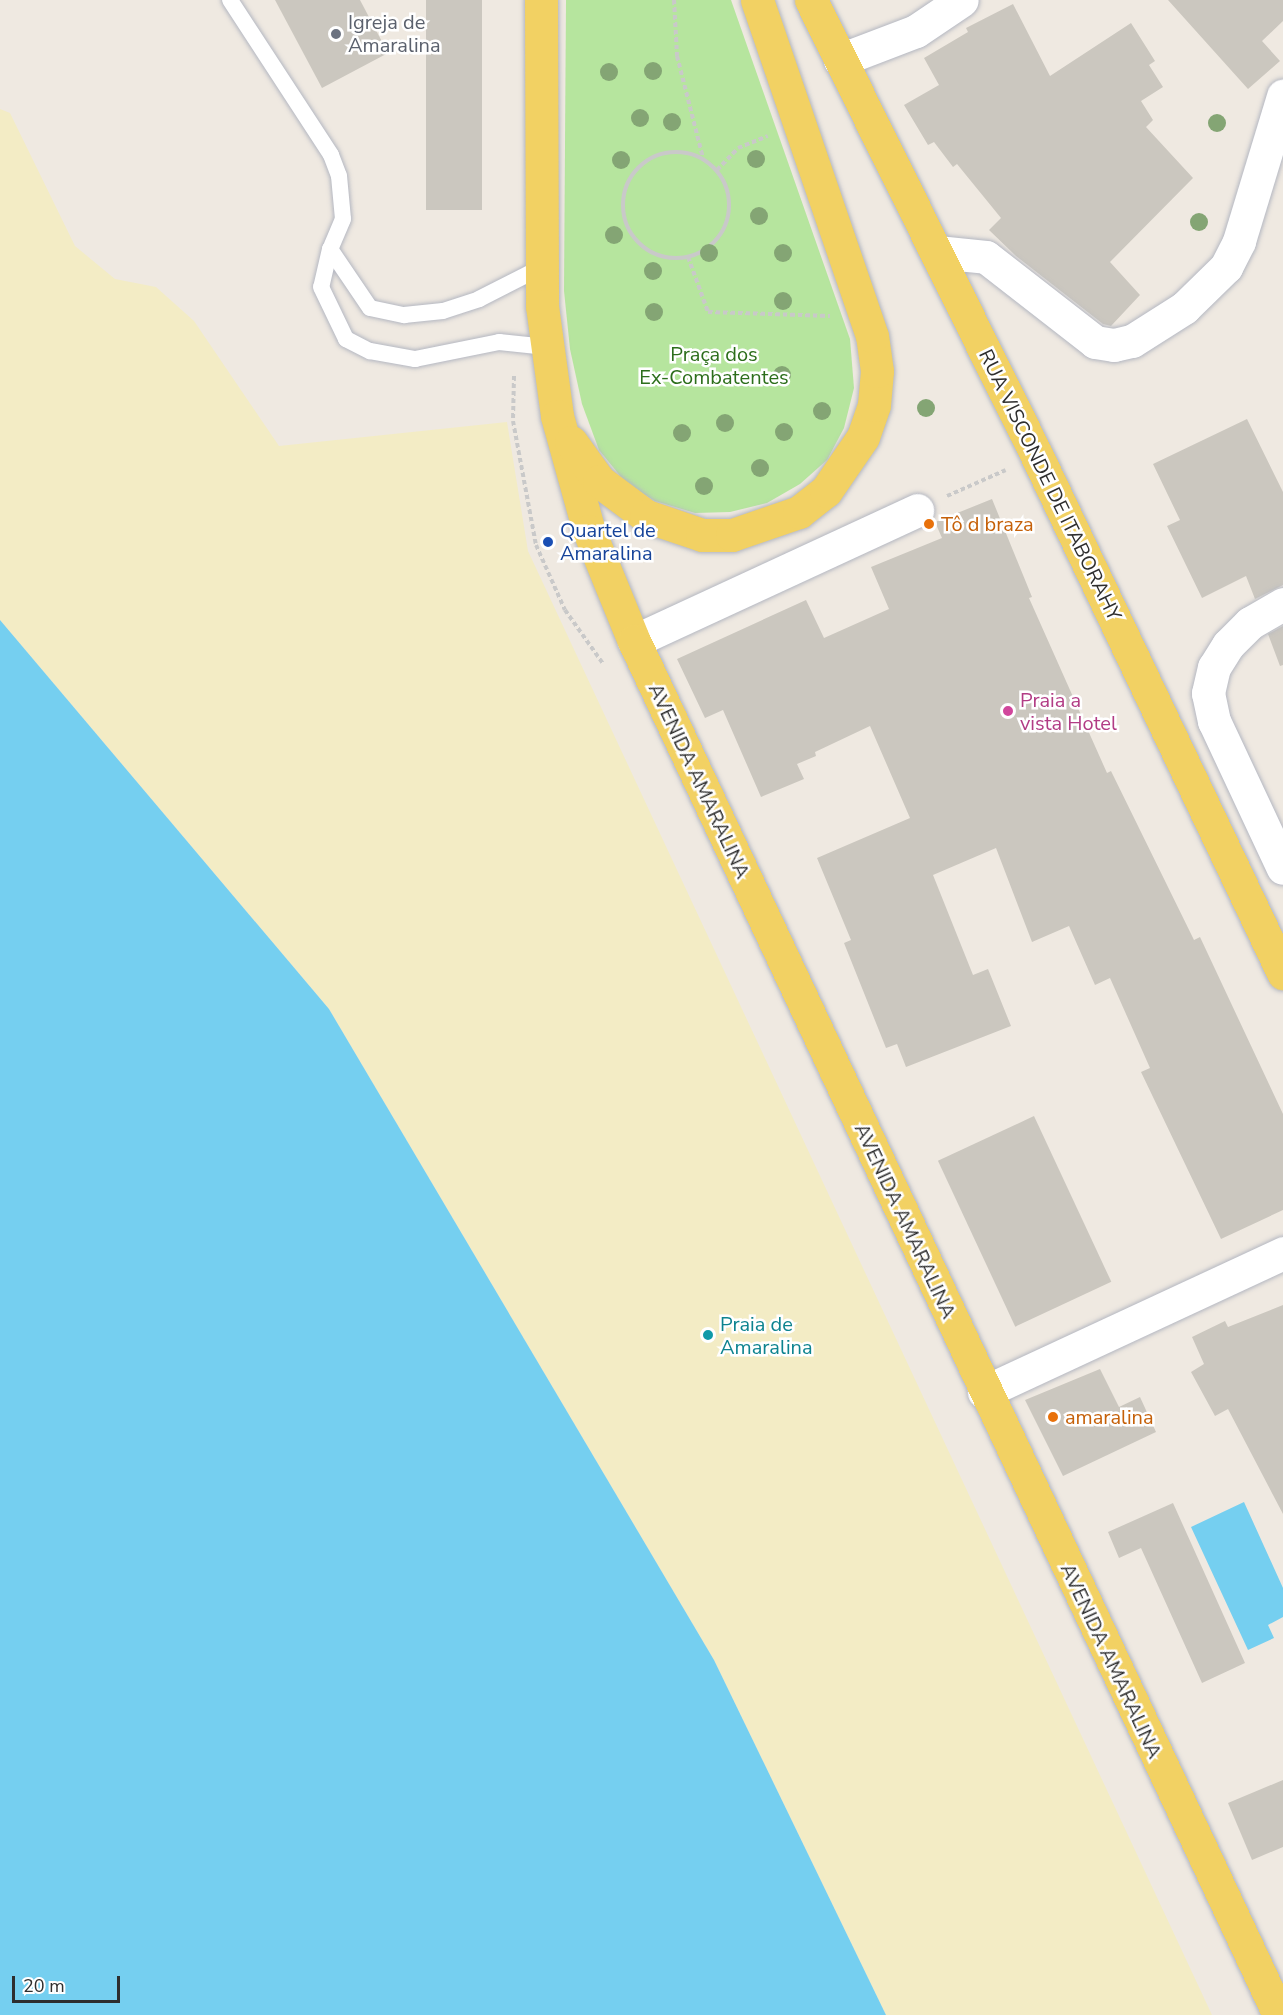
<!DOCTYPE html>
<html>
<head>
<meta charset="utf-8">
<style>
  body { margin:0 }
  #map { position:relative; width:1283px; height:2015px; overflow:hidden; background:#efe9e1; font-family:"Nunito Sans",sans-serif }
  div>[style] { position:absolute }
  .green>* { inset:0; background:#b6e59e }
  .sand>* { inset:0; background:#f3ecc5 }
  .water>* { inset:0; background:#75cff0 }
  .building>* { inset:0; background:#cbc7bf; transform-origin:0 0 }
  .path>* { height:4px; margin-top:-2px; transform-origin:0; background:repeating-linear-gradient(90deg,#c9c9c9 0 4.5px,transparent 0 7.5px) }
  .path>.ring { margin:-2px; padding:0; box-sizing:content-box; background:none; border:4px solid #c9c9c9; border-radius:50% }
  .roads { filter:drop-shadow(0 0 2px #b4b7c1) drop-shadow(0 0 2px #b4b7c1) }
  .lane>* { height:16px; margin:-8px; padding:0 8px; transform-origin:8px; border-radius:8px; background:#fff }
  .street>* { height:33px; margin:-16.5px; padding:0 16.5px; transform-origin:16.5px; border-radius:16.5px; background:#fff }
  .secondary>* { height:33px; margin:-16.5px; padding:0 16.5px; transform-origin:16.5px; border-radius:16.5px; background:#fff }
  .primary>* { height:33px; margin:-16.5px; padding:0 16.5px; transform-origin:16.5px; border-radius:16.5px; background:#f2d163 }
  .trees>* { width:18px; height:18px; margin:-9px; border-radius:50%; background:#84a574 }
  .dots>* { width:16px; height:16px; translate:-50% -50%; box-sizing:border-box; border:3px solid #fff; border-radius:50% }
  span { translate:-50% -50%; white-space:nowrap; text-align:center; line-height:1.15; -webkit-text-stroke:5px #fff; paint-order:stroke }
  .worship-label { font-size:20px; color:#5b616d }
  .left { translate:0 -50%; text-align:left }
  .park-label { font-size:20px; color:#2c6e1b }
  .street-label { font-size:20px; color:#2e2e2e }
  .food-label { font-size:20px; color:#c56008 }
  .transit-label { font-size:20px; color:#164399 }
  .hotel-label { font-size:20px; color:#b23c85 }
  .culture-label { font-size:20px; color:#0d838f }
  .scale { position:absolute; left:12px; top:1976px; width:108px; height:27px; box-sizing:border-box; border:3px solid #2e2e2e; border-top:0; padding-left:8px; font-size:18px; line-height:21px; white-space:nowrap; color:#2e2e2e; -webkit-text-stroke:4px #fff; paint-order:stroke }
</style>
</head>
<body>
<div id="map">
  <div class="green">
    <div style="clip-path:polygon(566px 0,731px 0,850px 339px,854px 388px,844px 428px,827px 460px,800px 484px,767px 503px,730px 512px,695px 513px,655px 501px,626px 483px,599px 450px,582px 404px,570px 349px,564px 291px)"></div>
  </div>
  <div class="sand">
    <div style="clip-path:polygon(0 109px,10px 113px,75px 246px,115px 279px,156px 287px,194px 321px,279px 446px,507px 422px,528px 551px,1212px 2015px,886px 2015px,714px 1660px,329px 1009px,0 620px)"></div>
  </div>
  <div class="water">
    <div style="clip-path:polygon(0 620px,329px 1009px,714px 1660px,886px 2015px,0 2015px)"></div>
    <div style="clip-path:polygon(1244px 1502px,1283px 1588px,1283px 1617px,1268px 1625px,1274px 1638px,1248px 1650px,1191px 1527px)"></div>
  </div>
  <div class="building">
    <div style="clip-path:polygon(275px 0,360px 0,388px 53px,322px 88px)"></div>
    <div style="left:426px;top:0;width:56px;height:210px"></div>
    <div style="clip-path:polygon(1168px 0,1283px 0,1283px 21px,1262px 41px,1280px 61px,1248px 89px)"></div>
    <div style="clip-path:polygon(1013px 4px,1050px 76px,1131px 23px,1155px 61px,1149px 65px,1163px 87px,1141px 101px,1153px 120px,1146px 127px,1193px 178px,1110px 262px,1140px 295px,1111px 326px,1103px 324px,1016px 256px,989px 230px,1001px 218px,957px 164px,953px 167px,934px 142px,928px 145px,904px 105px,939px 85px,924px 58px,968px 32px,966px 28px)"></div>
    <div style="clip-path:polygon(1247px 419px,1283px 492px,1283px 585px,1255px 599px,1246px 576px,1202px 598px,1167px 526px,1180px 520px,1153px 464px)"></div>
    <div style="clip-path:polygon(992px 499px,1032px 597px,1029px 598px,1107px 773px,1111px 771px,1194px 940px,1200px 937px,1283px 1114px,1283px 1210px,1221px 1239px,1141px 1072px,1150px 1068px,1110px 978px,1095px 985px,1069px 926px,1032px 942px,996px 848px,933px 875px,973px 975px,988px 969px,1011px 1026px,906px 1067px,897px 1044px,886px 1048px,844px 943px,851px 940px,817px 858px,910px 818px,870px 726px,815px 752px,816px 756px,797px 764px,804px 779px,761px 797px,723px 710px,705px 718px,677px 659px,806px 600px,824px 638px,889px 609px,871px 567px,942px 538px,935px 522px)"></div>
    <div style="clip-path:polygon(1283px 626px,1283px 665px,1280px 666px,1268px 634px)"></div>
    <div style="left:1034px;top:1116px;width:183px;height:106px;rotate:65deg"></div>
    <div style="clip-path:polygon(1283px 1305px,1283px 1514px,1228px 1409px,1215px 1416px,1191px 1372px,1204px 1364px,1192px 1337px,1225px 1321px,1228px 1327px)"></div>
    <div style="clip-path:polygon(1100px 1369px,1119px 1407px,1140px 1397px,1156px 1432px,1063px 1476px,1025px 1400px)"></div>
    <div style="clip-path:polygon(1173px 1503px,1245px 1663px,1202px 1683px,1141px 1548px,1119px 1558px,1108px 1532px)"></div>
    <div style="clip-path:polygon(1283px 1780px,1283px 1847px,1252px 1860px,1228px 1803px)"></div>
  </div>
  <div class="path">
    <div style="left:674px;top:0;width:56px;rotate:86.9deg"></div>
    <div style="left:677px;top:56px;width:105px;rotate:75.7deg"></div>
    <div class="ring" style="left:623px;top:152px;width:102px;height:102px"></div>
    <div style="left:717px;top:170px;width:30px;rotate:-46deg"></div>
    <div style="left:738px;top:148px;width:32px;rotate:-22deg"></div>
    <div style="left:688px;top:257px;width:59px;rotate:70deg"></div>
    <div style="left:708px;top:312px;width:122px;rotate:1.9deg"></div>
    <div style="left:514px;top:376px;width:45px;rotate:91.3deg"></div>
    <div style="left:513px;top:421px;width:126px;rotate:79.5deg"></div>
    <div style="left:536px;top:545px;width:71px;rotate:66deg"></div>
    <div style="left:565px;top:610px;width:67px;rotate:54.7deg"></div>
    <div style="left:947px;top:496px;width:64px;rotate:-23.8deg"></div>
  </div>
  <div class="roads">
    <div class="lane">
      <div style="left:230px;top:0;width:185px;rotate:56.9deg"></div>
      <div style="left:331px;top:155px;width:22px;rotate:69deg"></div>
      <div style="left:339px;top:176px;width:43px;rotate:84.7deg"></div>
      <div style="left:343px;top:219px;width:33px;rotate:113deg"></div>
      <div style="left:330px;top:249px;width:39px;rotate:103deg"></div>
      <div style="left:321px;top:287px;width:58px;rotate:64.3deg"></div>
      <div style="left:346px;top:339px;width:27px;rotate:27deg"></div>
      <div style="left:370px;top:351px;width:46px;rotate:10.1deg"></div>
      <div style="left:415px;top:359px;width:86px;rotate:-11.4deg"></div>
      <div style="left:499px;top:342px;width:48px;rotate:5.9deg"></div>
      <div style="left:330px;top:249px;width:71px;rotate:55.9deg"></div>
      <div style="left:370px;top:308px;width:35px;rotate:12deg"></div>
      <div style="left:404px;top:315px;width:39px;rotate:-6deg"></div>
      <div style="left:443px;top:311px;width:38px;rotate:-18deg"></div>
      <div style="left:479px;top:299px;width:68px;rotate:-26.9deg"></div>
    </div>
    <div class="street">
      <div style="left:840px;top:60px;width:81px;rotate:-20.9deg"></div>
      <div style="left:916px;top:31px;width:55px;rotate:-34deg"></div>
      <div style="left:937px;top:252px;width:49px;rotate:5.8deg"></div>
      <div style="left:986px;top:257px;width:138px;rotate:37.9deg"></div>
      <div style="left:1095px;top:342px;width:19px;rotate:9deg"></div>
      <div style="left:1114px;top:345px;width:18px;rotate:-13deg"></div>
      <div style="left:1132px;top:341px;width:62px;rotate:-32.4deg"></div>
      <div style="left:1184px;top:308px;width:59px;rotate:-44.3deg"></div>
      <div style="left:1226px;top:267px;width:29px;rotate:-63deg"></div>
      <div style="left:1239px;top:241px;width:152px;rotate:-73.1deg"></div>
      <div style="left:634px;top:641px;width:312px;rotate:-24.8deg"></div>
      <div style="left:984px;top:1392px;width:330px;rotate:-24.9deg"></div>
    </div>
    <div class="secondary">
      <div style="left:1283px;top:604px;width:38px;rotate:150deg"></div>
      <div style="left:1250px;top:623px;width:31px;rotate:135deg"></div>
      <div style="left:1228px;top:645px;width:26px;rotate:122deg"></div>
      <div style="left:1214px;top:667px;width:27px;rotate:103deg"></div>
      <div style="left:1208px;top:693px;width:29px;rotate:78deg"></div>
      <div style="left:1214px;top:721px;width:162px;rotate:64.9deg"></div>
    </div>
    <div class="primary">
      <div style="left:541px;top:0;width:306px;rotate:89.8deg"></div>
      <div style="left:542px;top:306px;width:111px;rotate:82.2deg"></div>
      <div style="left:557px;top:416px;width:119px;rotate:74.5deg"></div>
      <div style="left:589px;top:531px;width:119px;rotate:67.8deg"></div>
      <div style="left:634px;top:641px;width:1518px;rotate:64.85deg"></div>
      <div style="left:811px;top:0;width:509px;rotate:63.64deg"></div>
      <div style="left:1037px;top:456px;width:573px;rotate:64.55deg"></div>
      <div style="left:571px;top:442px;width:48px;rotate:54.3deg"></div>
      <div style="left:599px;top:481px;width:59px;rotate:36.7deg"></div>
      <div style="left:646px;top:516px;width:59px;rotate:18.7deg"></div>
      <div style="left:702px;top:535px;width:30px"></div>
      <div style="left:732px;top:535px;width:71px;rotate:-18.9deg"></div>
      <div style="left:799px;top:512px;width:34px;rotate:-38deg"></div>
      <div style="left:826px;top:491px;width:65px;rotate:-55.6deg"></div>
      <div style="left:863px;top:437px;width:34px;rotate:-71deg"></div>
      <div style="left:874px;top:405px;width:34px;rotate:-85deg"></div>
      <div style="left:877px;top:371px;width:35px;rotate:-98deg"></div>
      <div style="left:872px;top:336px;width:355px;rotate:-108.9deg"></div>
    </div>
  </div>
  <div class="trees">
    <div style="left:653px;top:71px"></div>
    <div style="left:609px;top:72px"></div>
    <div style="left:640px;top:118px"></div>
    <div style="left:672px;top:122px"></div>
    <div style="left:1217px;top:123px"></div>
    <div style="left:756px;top:159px"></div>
    <div style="left:621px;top:160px"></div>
    <div style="left:759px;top:216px"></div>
    <div style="left:1199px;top:222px"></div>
    <div style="left:614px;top:235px"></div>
    <div style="left:709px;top:253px"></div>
    <div style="left:783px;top:253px"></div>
    <div style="left:653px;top:271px"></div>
    <div style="left:783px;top:301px"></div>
    <div style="left:654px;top:312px"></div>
    <div style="left:782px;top:375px"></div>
    <div style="left:926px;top:408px"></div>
    <div style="left:822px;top:411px"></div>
    <div style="left:725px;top:423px"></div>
    <div style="left:784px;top:432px"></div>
    <div style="left:682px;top:433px"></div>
    <div style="left:760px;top:468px"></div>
    <div style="left:704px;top:486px"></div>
  </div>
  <div class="dots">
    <div style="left:336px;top:34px;background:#6b7280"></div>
    <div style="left:929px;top:524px;background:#e8710a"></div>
    <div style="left:548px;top:542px;background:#1a4fb4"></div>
    <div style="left:1008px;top:711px;background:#d1479c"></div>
    <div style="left:708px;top:1335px;background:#0f9aa8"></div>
    <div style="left:1053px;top:1417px;background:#e8710a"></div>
  </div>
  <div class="worship-label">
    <span class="left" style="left:348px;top:34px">Igreja de<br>Amaralina</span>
  </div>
  <div class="park-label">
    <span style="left:714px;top:366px">Praça dos<br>Ex-Combatentes</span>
  </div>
  <div class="street-label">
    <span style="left:1050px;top:485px;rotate:64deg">RUA VISCONDE DE ITABORAHY</span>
    <span style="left:699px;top:781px;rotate:65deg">AVENIDA AMARALINA</span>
    <span style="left:905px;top:1221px;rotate:65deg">AVENIDA AMARALINA</span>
    <span style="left:1111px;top:1661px;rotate:65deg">AVENIDA AMARALINA</span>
  </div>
  <div class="food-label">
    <span class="left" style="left:941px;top:524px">Tô d braza</span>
    <span class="left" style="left:1065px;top:1417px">amaralina</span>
  </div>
  <div class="transit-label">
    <span class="left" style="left:560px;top:542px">Quartel de<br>Amaralina</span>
  </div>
  <div class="hotel-label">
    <span class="left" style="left:1020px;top:712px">Praia a<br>vista Hotel</span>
  </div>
  <div class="culture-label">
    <span class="left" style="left:720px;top:1336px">Praia de<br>Amaralina</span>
  </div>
  <div class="scale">20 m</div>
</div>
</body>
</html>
